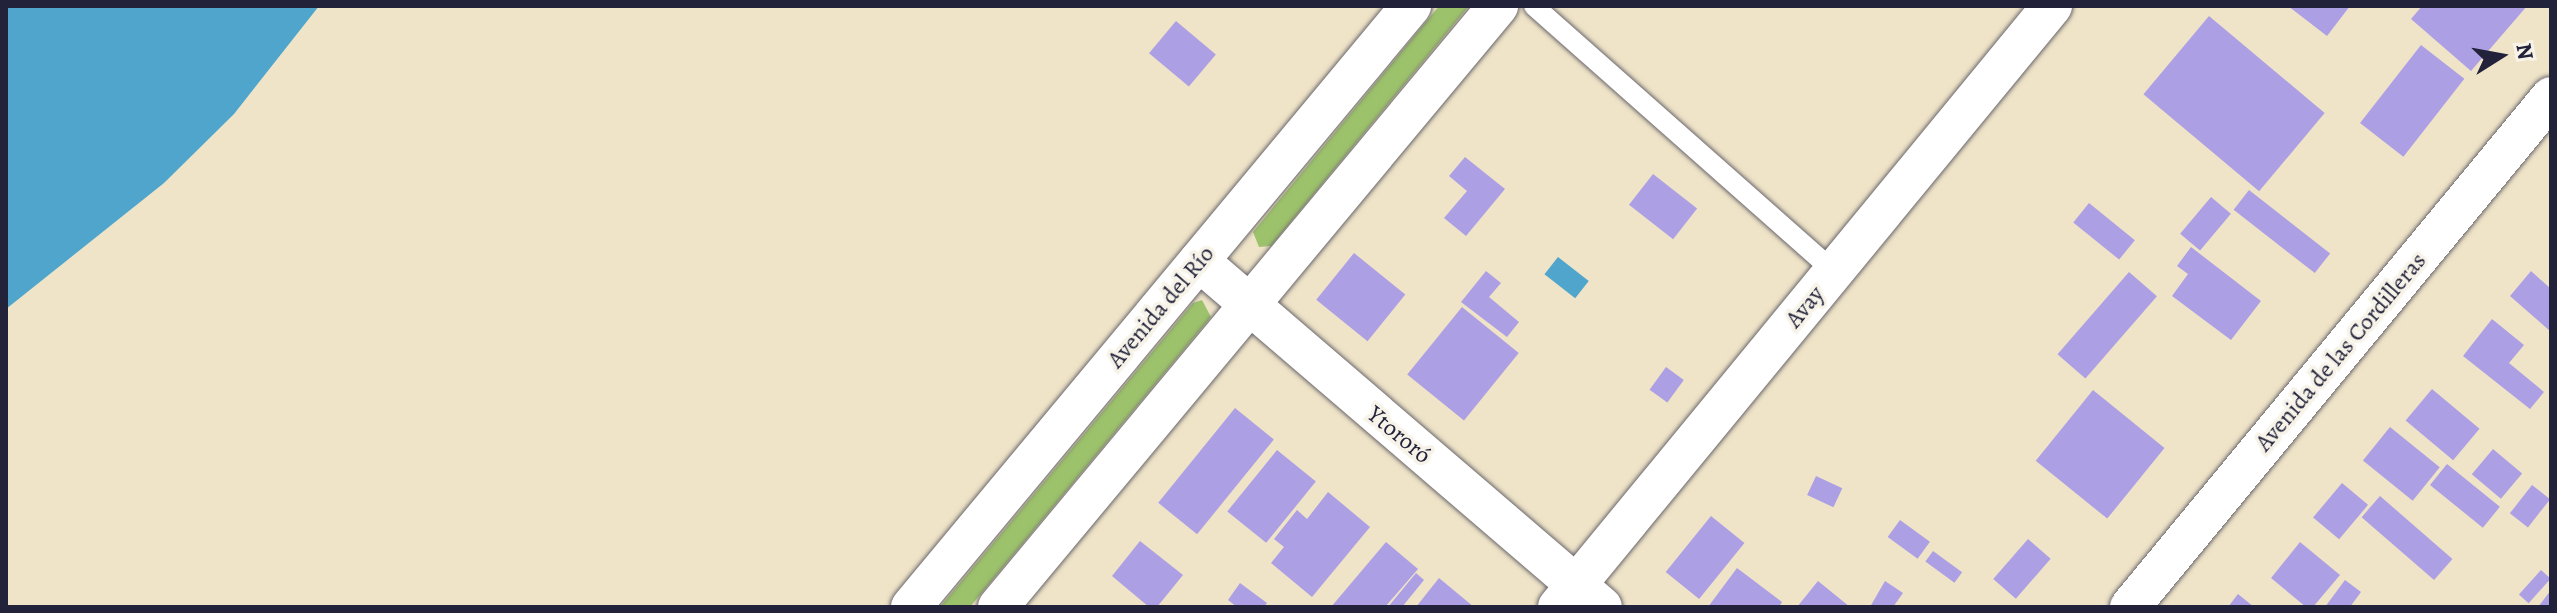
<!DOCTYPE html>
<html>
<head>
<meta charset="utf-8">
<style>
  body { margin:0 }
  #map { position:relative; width:2557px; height:613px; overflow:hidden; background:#efe4c8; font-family:Alegreya,serif }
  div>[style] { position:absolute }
  .green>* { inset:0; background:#9dc26c }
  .water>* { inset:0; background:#4fa5cb; transform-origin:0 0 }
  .building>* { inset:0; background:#ac9fe4; transform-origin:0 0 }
  .roads { filter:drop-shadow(0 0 2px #6a666c) drop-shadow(0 0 2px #6a666c) }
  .lane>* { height:20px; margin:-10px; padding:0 10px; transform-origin:10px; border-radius:10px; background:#fff }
  .street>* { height:40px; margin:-20px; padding:0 20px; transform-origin:20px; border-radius:20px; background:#fff }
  span { translate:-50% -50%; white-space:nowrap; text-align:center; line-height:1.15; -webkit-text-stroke:7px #f7f3e8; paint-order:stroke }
  .street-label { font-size:24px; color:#22223b }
  .frame { position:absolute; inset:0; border:8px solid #22223b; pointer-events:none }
  .north { position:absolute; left:2461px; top:16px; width:80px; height:80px; -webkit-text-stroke:6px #f7f3e8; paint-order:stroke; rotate:79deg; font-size:22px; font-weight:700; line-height:32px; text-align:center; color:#22223b }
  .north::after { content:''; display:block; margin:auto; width:28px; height:36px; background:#22223b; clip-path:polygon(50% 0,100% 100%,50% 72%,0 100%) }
</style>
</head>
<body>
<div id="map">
  <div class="green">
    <div style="clip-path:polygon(1439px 6px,1469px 6px,1271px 246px,1259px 247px,1253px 232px)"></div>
    <div style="clip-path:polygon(1202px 300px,1211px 317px,970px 607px,940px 607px,1193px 303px)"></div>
  </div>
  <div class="water">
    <div style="clip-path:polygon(6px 6px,319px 6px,234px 114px,164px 183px,6px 309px)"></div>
    <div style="left:1558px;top:257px;width:39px;height:22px;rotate:38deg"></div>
  </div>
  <div class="building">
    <div style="clip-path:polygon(2288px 6px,2350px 6px,2327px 36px)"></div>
    <div style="clip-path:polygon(2422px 6px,2527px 6px,2471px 71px,2411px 19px)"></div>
    <div style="left:2209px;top:16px;width:151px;height:102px;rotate:40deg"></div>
    <div style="left:1176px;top:21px;width:52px;height:42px;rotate:40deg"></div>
    <div style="left:2421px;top:45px;width:55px;height:99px;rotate:38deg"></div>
    <div style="clip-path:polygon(1465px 157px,1505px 189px,1466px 236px,1444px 218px,1467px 191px,1449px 176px)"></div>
    <div style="left:1653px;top:174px;width:56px;height:39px;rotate:38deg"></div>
    <div style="left:2249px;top:190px;width:103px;height:25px;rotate:38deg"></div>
    <div style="left:2211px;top:197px;width:26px;height:48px;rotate:40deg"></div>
    <div style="left:2089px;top:203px;width:59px;height:25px;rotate:39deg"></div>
    <div style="clip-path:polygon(2191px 247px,2261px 301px,2231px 340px,2172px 296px,2188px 274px,2177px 266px)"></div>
    <div style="left:1354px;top:253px;width:66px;height:60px;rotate:39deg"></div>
    <div style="clip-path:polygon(1486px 271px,1501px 283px,1489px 297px,1519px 322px,1507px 337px,1461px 302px)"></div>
    <div style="clip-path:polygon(2531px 271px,2551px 289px,2551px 332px,2510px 296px)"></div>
    <div style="left:2129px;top:272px;width:37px;height:109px;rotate:41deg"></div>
    <div style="left:1462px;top:307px;width:73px;height:87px;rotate:39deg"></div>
    <div style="clip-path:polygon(2492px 319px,2524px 345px,2509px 363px,2544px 392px,2530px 409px,2463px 356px)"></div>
    <div style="left:1666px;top:367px;width:22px;height:28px;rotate:36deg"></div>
    <div style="left:2432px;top:389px;width:62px;height:41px;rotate:40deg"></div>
    <div style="left:2093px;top:390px;width:92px;height:91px;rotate:39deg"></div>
    <div style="left:1235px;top:408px;width:50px;height:122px;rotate:39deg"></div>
    <div style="left:2390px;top:427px;width:64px;height:43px;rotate:39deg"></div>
    <div style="left:2493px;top:449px;width:38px;height:33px;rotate:40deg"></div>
    <div style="left:1277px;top:450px;width:50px;height:79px;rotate:39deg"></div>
    <div style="left:2447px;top:464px;width:68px;height:27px;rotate:39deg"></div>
    <div style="left:1816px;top:476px;width:29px;height:21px;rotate:25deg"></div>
    <div style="left:2342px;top:483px;width:34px;height:45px;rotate:40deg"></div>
    <div style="left:2532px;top:485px;width:23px;height:36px;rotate:38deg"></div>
    <div style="clip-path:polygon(1328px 492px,1370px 527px,1312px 597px,1271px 563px,1284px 547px,1274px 539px,1297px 510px,1307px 519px)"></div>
    <div style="left:2380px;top:496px;width:96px;height:28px;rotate:41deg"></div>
    <div style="left:1711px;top:516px;width:43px;height:72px;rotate:39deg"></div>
    <div style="left:1900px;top:520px;width:37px;height:21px;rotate:36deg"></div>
    <div style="left:2028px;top:539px;width:30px;height:53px;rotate:41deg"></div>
    <div style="clip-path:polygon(1140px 541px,1183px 575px,1157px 607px,1149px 607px,1112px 576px)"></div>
    <div style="clip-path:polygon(1386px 542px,1418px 569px,1385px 607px,1331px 607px)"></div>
    <div style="clip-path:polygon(2300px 542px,2340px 575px,2313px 607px,2306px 607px,2271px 578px)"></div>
    <div style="left:1933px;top:551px;width:36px;height:13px;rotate:36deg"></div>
    <div style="clip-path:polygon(1737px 568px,1782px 602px,1779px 607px,1708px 607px)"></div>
    <div style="left:2541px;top:570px;width:13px;height:33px;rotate:42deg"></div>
    <div style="clip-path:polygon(1416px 573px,1424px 580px,1402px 607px,1388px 607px)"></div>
    <div style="clip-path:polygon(1439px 578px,1474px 607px,1416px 607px)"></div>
    <div style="clip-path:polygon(2345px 580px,2361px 592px,2350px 607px,2325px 607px)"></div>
    <div style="clip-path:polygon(1818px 581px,1850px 607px,1797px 607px)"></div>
    <div style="clip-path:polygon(1885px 581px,1903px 593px,1893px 607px,1870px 607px)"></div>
    <div style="clip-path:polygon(1240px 583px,1267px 603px,1264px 607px,1237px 607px,1228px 600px)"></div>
    <div style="clip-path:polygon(2551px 590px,2551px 607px,2538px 607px)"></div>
    <div style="clip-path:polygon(2238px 594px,2254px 607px,2228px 607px)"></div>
  </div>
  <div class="roads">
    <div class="lane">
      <div style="left:1534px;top:6px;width:400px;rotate:41.5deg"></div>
    </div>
    <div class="street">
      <div style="left:1199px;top:261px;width:531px;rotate:40.65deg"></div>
      <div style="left:911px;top:607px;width:782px;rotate:-50.24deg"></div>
      <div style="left:998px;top:607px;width:782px;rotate:-50.24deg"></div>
      <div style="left:1558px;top:607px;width:778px;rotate:-50.58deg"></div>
      <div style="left:2130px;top:607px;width:661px;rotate:-50.46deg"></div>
    </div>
  </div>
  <div class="street-label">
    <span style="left:1161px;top:307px;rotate:-50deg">Avenida del Río</span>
    <span style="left:1805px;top:307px;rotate:-51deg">Avay</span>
    <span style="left:2341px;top:352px;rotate:-50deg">Avenida de las Cordilleras</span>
    <span style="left:1399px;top:435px;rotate:40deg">Ytororó</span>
  </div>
  <div class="frame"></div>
  <div class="north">N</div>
</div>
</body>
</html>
